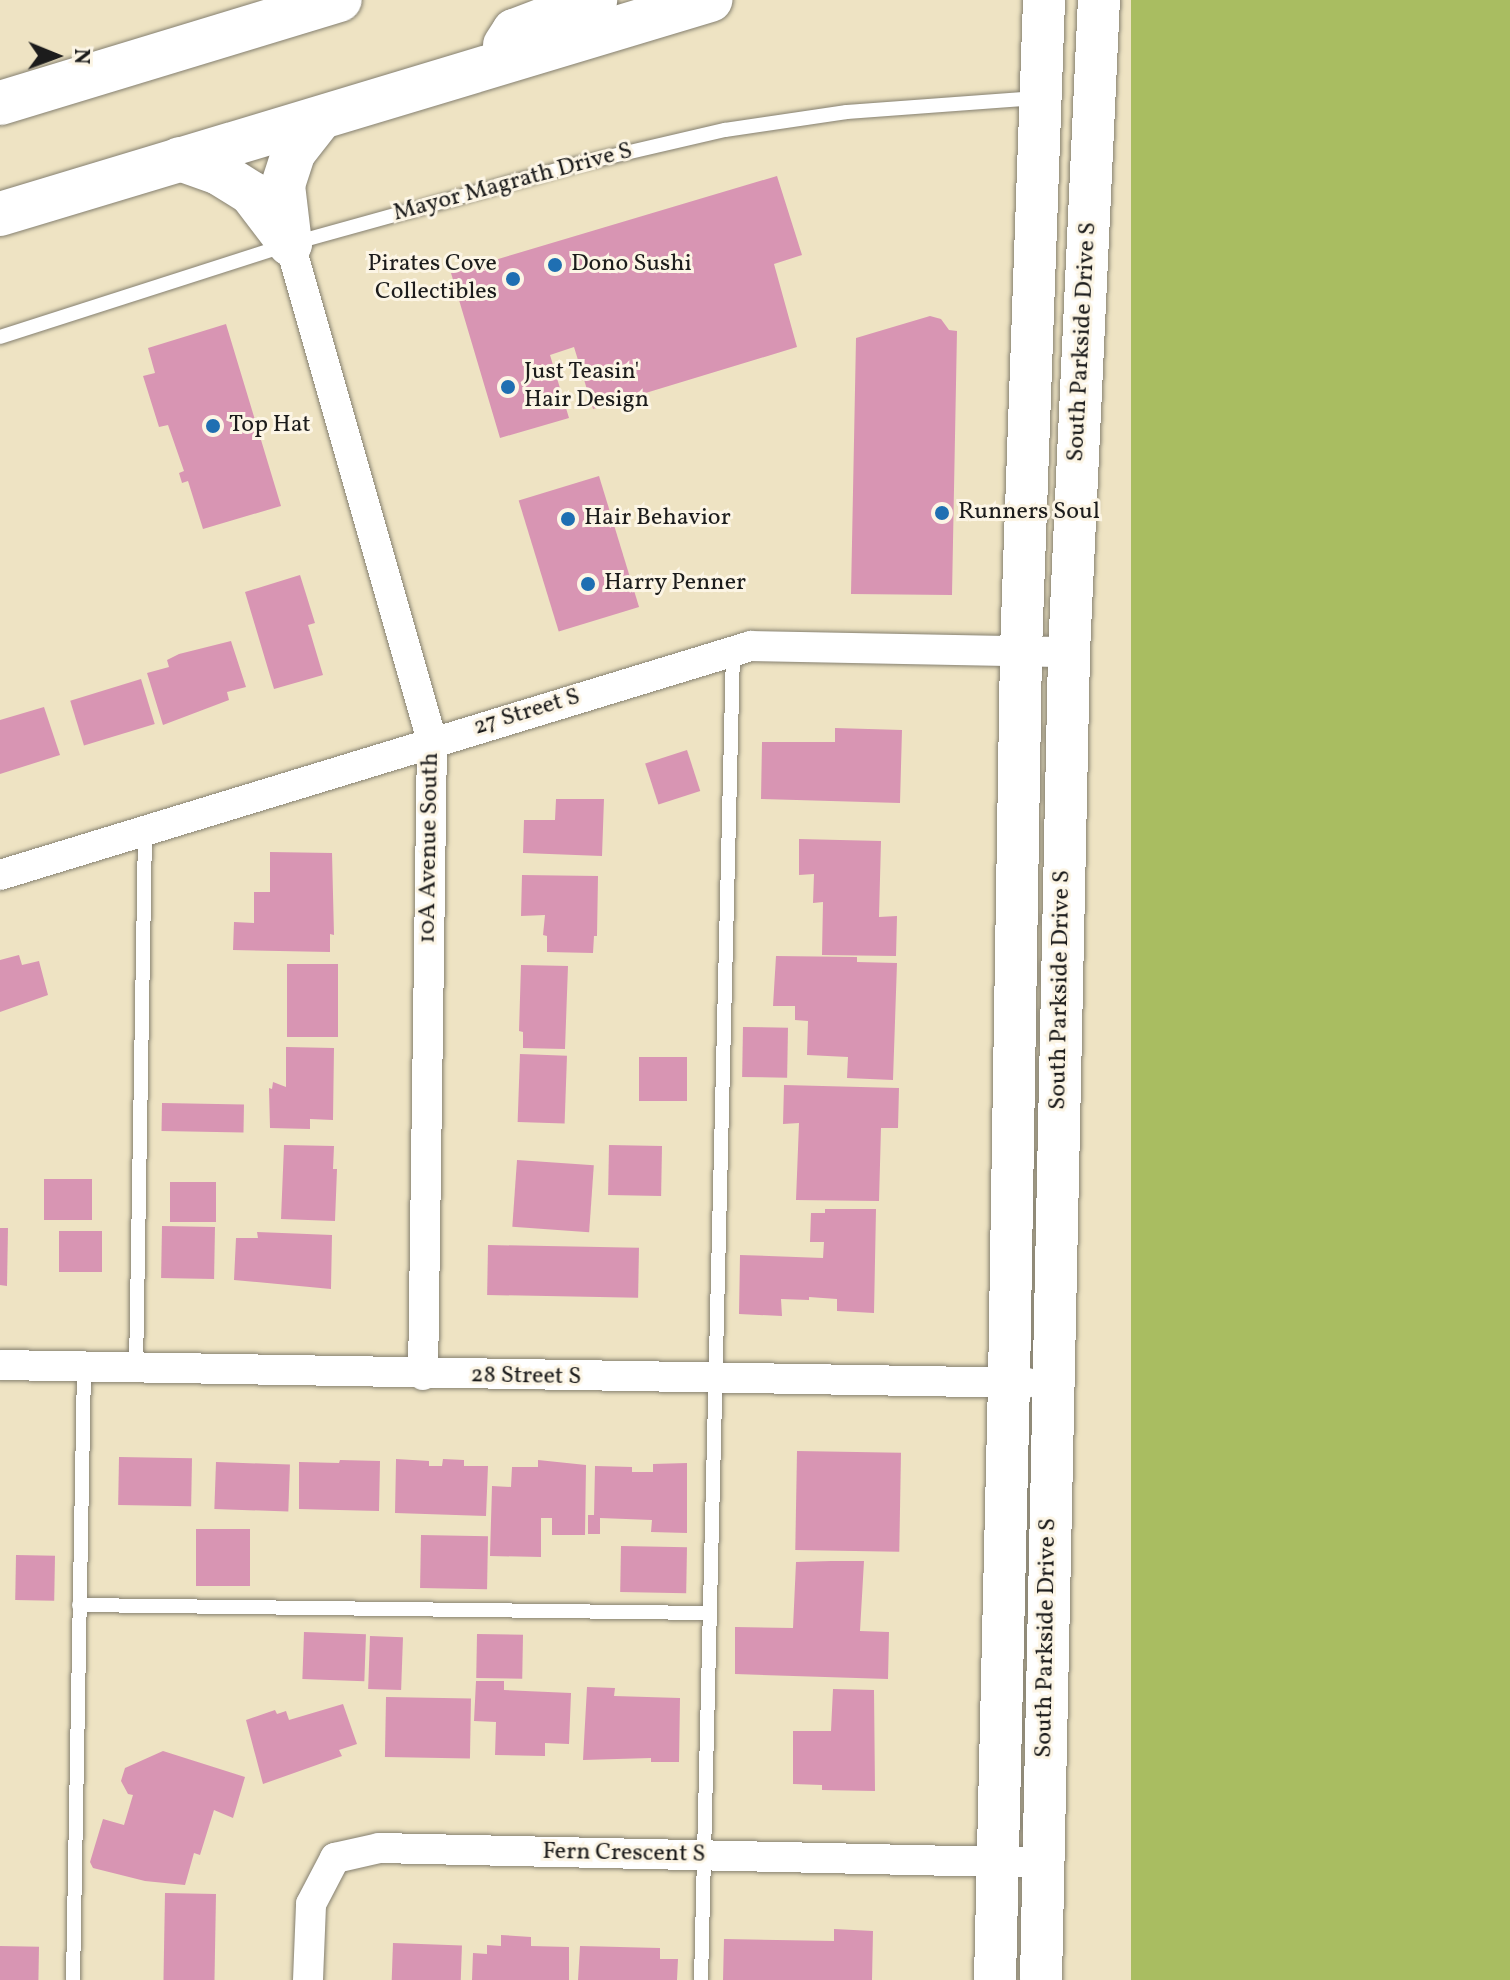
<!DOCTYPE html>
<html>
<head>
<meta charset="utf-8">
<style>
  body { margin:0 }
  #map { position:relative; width:1510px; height:1980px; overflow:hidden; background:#eee3c3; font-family:Vollkorn,serif }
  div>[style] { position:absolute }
  .green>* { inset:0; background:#a9bd61; transform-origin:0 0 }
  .building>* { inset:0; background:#d895b3; transform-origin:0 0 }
  .roads { filter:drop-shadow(0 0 2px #858070) drop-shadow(0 0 2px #858070) }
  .service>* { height:14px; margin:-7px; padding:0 7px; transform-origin:7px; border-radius:7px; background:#fff }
  .minor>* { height:30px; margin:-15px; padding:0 15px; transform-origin:15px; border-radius:15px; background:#fff }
  .secondary>* { height:42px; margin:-21px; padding:0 21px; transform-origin:21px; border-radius:21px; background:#fff }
  .primary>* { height:44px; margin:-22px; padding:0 22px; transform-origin:22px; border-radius:22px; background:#fff }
  .dots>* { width:22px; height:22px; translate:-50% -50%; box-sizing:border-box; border:4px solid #fcf5e5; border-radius:50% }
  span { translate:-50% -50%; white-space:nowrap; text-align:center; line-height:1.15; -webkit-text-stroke:6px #fcf5e5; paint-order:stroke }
  .street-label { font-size:24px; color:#1c1c1c }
  .poi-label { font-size:24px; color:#1c1c1c }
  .right { translate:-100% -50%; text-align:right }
  .left { translate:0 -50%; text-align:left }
  .north { position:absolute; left:16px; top:16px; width:80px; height:80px; -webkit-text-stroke:6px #fcf5e5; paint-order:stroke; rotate:91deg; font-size:22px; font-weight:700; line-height:32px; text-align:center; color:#1c1c1c }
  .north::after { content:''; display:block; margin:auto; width:28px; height:36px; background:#1c1c1c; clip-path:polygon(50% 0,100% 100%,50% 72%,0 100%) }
</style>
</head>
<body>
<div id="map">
  <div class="green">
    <div style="left:1131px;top:0;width:379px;height:1981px"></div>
  </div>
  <div class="building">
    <div style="clip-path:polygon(777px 176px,802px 255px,774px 264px,797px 347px,593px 409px,574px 347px,550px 355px,569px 418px,500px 438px,451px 273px)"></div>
    <div style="clip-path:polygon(930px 316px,941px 319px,949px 330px,957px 331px,952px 595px,851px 594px,856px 338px)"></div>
    <div style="clip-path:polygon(226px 324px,281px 506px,203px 529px,188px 481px,182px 483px,179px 473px,184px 471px,168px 425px,159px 427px,143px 376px,155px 373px,148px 348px)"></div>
    <div style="left:599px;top:476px;width:137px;height:84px;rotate:73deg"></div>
    <div style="clip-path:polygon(300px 575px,315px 623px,308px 625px,323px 675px,274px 689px,245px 592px)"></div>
    <div style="clip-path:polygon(231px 641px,246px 687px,227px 692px,229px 700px,163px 725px,147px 673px,169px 667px,167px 660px,179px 654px)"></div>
    <div style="left:141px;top:679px;width:47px;height:74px;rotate:73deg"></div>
    <div style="clip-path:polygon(44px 707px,60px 755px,0 774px,0 720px)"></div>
    <div style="clip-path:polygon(835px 728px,902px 730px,900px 803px,761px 799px,762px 742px,835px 742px)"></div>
    <div style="left:687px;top:750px;width:43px;height:44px;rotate:72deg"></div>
    <div style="clip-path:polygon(556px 799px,604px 799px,602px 856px,523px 853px,524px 820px,555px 820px)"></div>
    <div style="clip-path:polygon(799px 839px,881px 841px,879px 917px,897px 916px,896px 956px,822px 955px,823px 902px,813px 903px,814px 874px,799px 875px)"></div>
    <div style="clip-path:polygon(270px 852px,332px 853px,334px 935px,330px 934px,330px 952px,233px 950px,234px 922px,254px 923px,254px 892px,270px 892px)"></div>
    <div style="clip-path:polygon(522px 875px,598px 876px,597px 936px,594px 936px,593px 953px,547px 952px,547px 936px,543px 935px,545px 915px,521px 916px)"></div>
    <div style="clip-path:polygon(19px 955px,22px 965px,39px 961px,48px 995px,0 1012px,0 960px)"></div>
    <div style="clip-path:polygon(776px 956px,857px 957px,857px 962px,897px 963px,893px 1080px,847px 1078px,848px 1057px,807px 1055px,808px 1021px,795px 1020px,795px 1006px,773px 1006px)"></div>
    <div style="left:287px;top:964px;width:51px;height:73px"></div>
    <div style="clip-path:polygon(521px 965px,568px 966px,565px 1049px,523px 1048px,523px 1032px,519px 1031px)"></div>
    <div style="left:743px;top:1027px;width:45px;height:50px;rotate:1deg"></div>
    <div style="clip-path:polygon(286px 1047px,334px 1048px,333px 1120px,310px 1119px,310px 1129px,270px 1128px,269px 1088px,272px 1089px,273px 1082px,286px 1087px)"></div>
    <div style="left:520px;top:1054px;width:47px;height:68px;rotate:2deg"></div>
    <div style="left:639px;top:1057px;width:48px;height:44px"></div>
    <div style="clip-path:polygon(784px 1085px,899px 1088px,898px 1128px,881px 1128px,879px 1201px,796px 1200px,799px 1123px,783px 1124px)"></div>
    <div style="left:162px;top:1103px;width:82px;height:28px;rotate:1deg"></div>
    <div style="clip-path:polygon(284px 1145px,334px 1146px,333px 1169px,337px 1169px,335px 1221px,281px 1219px)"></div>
    <div style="left:609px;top:1145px;width:53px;height:50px;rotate:1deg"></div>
    <div style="left:517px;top:1160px;width:77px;height:67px;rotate:4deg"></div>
    <div style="left:44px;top:1179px;width:48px;height:41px"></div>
    <div style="left:170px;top:1182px;width:46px;height:40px"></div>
    <div style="clip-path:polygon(825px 1209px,876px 1209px,874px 1313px,837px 1311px,837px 1299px,809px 1297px,809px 1300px,781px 1299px,782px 1316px,739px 1314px,740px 1255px,823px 1258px,824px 1242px,810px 1242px,811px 1213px,825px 1213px)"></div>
    <div style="left:162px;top:1226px;width:53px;height:52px;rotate:1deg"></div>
    <div style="clip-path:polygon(0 1228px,8px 1228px,7px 1286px,0 1285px)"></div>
    <div style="left:59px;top:1231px;width:43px;height:41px"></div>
    <div style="clip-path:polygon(257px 1232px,332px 1235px,331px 1289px,234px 1280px,236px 1238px,258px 1238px)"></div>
    <div style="left:488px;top:1245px;width:151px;height:50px;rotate:1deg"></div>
    <div style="left:797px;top:1451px;width:104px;height:99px;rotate:1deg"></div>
    <div style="left:119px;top:1457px;width:73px;height:48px;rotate:1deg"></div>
    <div style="clip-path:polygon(396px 1459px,429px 1461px,429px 1466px,442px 1466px,443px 1459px,464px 1460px,464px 1466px,488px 1466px,486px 1516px,395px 1513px)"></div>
    <div style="clip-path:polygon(340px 1460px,380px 1461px,379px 1511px,299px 1509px,299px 1462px,339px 1463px)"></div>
    <div style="clip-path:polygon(538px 1460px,586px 1465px,585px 1535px,552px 1535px,552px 1518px,541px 1518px,541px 1557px,490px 1556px,492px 1486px,511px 1487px,512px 1467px,538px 1467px)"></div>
    <div style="left:216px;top:1462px;width:74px;height:47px;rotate:2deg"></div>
    <div style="clip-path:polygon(687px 1463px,687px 1533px,651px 1532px,652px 1520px,600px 1518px,600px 1534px,588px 1534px,588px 1515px,594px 1515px,595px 1466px,632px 1467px,632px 1472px,653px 1472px,653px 1464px)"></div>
    <div style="left:196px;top:1529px;width:54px;height:57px"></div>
    <div style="left:421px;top:1535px;width:67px;height:53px;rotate:1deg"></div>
    <div style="left:621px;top:1546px;width:66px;height:46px;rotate:1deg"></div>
    <div style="left:16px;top:1555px;width:39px;height:45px;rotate:1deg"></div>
    <div style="clip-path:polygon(831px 1561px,864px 1561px,860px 1631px,889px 1632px,888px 1679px,735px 1674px,735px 1627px,793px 1628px,796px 1562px)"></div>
    <div style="left:304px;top:1632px;width:62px;height:47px;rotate:2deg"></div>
    <div style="left:477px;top:1634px;width:46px;height:44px;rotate:1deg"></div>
    <div style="left:370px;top:1636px;width:33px;height:53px;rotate:2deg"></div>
    <div style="clip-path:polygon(476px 1681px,504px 1681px,504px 1690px,571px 1693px,569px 1744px,545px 1743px,545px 1756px,495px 1755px,496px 1722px,474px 1721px)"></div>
    <div style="clip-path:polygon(587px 1687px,615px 1688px,614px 1696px,680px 1698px,679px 1762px,651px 1762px,651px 1758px,583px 1760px)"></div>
    <div style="clip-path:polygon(833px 1689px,874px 1690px,875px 1791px,822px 1790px,822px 1785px,793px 1784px,793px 1731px,831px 1731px)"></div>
    <div style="left:386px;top:1697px;width:85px;height:60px;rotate:1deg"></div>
    <div style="clip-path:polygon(343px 1704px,357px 1744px,339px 1750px,342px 1756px,263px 1784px,246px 1720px,275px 1710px,277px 1714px,286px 1711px,289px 1720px)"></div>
    <div style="clip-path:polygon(163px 1751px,245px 1777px,233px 1818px,214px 1810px,200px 1855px,194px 1853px,185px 1885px,145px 1881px,93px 1868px,90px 1862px,103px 1819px,124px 1825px,133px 1795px,128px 1794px,121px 1781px,125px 1768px)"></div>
    <div style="left:165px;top:1893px;width:51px;height:87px;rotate:1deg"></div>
    <div style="clip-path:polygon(834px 1929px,873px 1931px,872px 1980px,723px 1980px,724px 1939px,834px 1941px)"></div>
    <div style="clip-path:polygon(501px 1935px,531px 1937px,531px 1946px,569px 1947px,569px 1980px,472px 1980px,473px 1953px,487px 1954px,487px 1945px,501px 1946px)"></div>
    <div style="left:393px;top:1943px;width:69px;height:37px;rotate:2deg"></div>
    <div style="left:0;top:1946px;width:39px;height:34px;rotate:1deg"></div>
    <div style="clip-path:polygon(580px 1946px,660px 1948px,660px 1959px,678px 1959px,677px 1980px,578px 1980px)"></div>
  </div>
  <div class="roads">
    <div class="service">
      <div style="left:0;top:337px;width:305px;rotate:-17.8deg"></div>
      <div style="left:290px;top:244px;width:295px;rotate:-15.5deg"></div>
      <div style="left:574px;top:165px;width:155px;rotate:-13.1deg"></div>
      <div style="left:725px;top:130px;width:123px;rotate:-8.4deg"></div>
      <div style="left:847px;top:112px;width:190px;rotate:-4.2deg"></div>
      <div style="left:136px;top:1369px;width:539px;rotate:-89.04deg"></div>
      <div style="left:79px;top:1605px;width:630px;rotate:0.73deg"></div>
      <div style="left:73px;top:1980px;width:612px;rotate:-88.97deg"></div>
      <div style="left:701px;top:1980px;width:1329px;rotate:-88.62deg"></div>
    </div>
    <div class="minor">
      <div style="left:290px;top:244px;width:517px;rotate:74.05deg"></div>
      <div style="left:432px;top:741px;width:634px;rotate:90.81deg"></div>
      <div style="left:0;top:875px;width:785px;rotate:-16.96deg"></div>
      <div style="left:751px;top:646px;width:318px;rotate:1.1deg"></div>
      <div style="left:0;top:1365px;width:1027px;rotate:1deg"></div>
      <div style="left:308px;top:1980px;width:76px;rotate:-87.7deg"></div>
      <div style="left:311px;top:1904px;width:52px;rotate:-62.4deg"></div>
      <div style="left:335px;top:1858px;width:45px;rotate:-12.8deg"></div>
      <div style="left:379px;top:1848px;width:664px;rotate:1.29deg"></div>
    </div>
    <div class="secondary">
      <div style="left:995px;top:1980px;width:597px;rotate:-88.66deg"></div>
      <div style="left:1009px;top:1383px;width:733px;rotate:-89.06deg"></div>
      <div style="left:1021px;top:650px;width:650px;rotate:-87.97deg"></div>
      <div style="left:1041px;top:1980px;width:1328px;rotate:-88.79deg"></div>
      <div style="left:1069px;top:652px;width:653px;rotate:-87.37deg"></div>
    </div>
    <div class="primary">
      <div style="left:505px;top:45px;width:17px;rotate:-57deg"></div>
      <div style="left:514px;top:31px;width:87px;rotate:-20.9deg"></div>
      <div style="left:0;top:103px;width:355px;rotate:-16.9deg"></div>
      <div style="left:180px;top:159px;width:41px;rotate:19.7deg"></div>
      <div style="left:219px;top:173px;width:38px;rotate:32deg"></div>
      <div style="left:251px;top:193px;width:64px;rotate:52.6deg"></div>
      <div style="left:0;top:214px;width:742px;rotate:-16.77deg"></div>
      <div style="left:290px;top:244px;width:59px;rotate:-96.8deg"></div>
      <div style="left:283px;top:185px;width:35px;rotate:-72deg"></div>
      <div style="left:294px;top:152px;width:41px;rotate:-52deg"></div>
    </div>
  </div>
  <div class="dots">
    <div style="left:555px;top:265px;background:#1f6fb2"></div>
    <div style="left:513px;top:279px;background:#1f6fb2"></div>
    <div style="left:508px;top:387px;background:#1f6fb2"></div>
    <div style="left:213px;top:426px;background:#1f6fb2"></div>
    <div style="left:942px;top:513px;background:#1f6fb2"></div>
    <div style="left:568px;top:519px;background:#1f6fb2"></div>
    <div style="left:588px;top:584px;background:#1f6fb2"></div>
  </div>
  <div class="street-label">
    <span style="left:513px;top:183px;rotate:-15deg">Mayor Magrath Drive S</span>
    <span style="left:1083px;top:342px;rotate:-87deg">South Parkside Drive S</span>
    <span style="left:527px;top:713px;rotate:-17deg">27 Street S</span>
    <span style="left:430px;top:848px;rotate:-89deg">10A Avenue South</span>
    <span style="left:1061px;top:990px;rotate:-89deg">South Parkside Drive S</span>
    <span style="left:526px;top:1377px;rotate:1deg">28 Street S</span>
    <span style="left:1047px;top:1638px;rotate:-89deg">South Parkside Drive S</span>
    <span style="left:624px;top:1854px;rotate:1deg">Fern Crescent S</span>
  </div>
  <div class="poi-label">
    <span class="right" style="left:497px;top:279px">Pirates Cove<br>Collectibles</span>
    <span class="left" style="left:571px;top:265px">Dono Sushi</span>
    <span class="left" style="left:524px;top:387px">Just Teasin'<br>Hair Design</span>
    <span class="left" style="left:229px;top:426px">Top Hat</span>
    <span class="left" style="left:958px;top:513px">Runners Soul</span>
    <span class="left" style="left:584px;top:519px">Hair Behavior</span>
    <span class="left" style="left:604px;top:584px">Harry Penner</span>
  </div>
  <div class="north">N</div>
</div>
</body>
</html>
